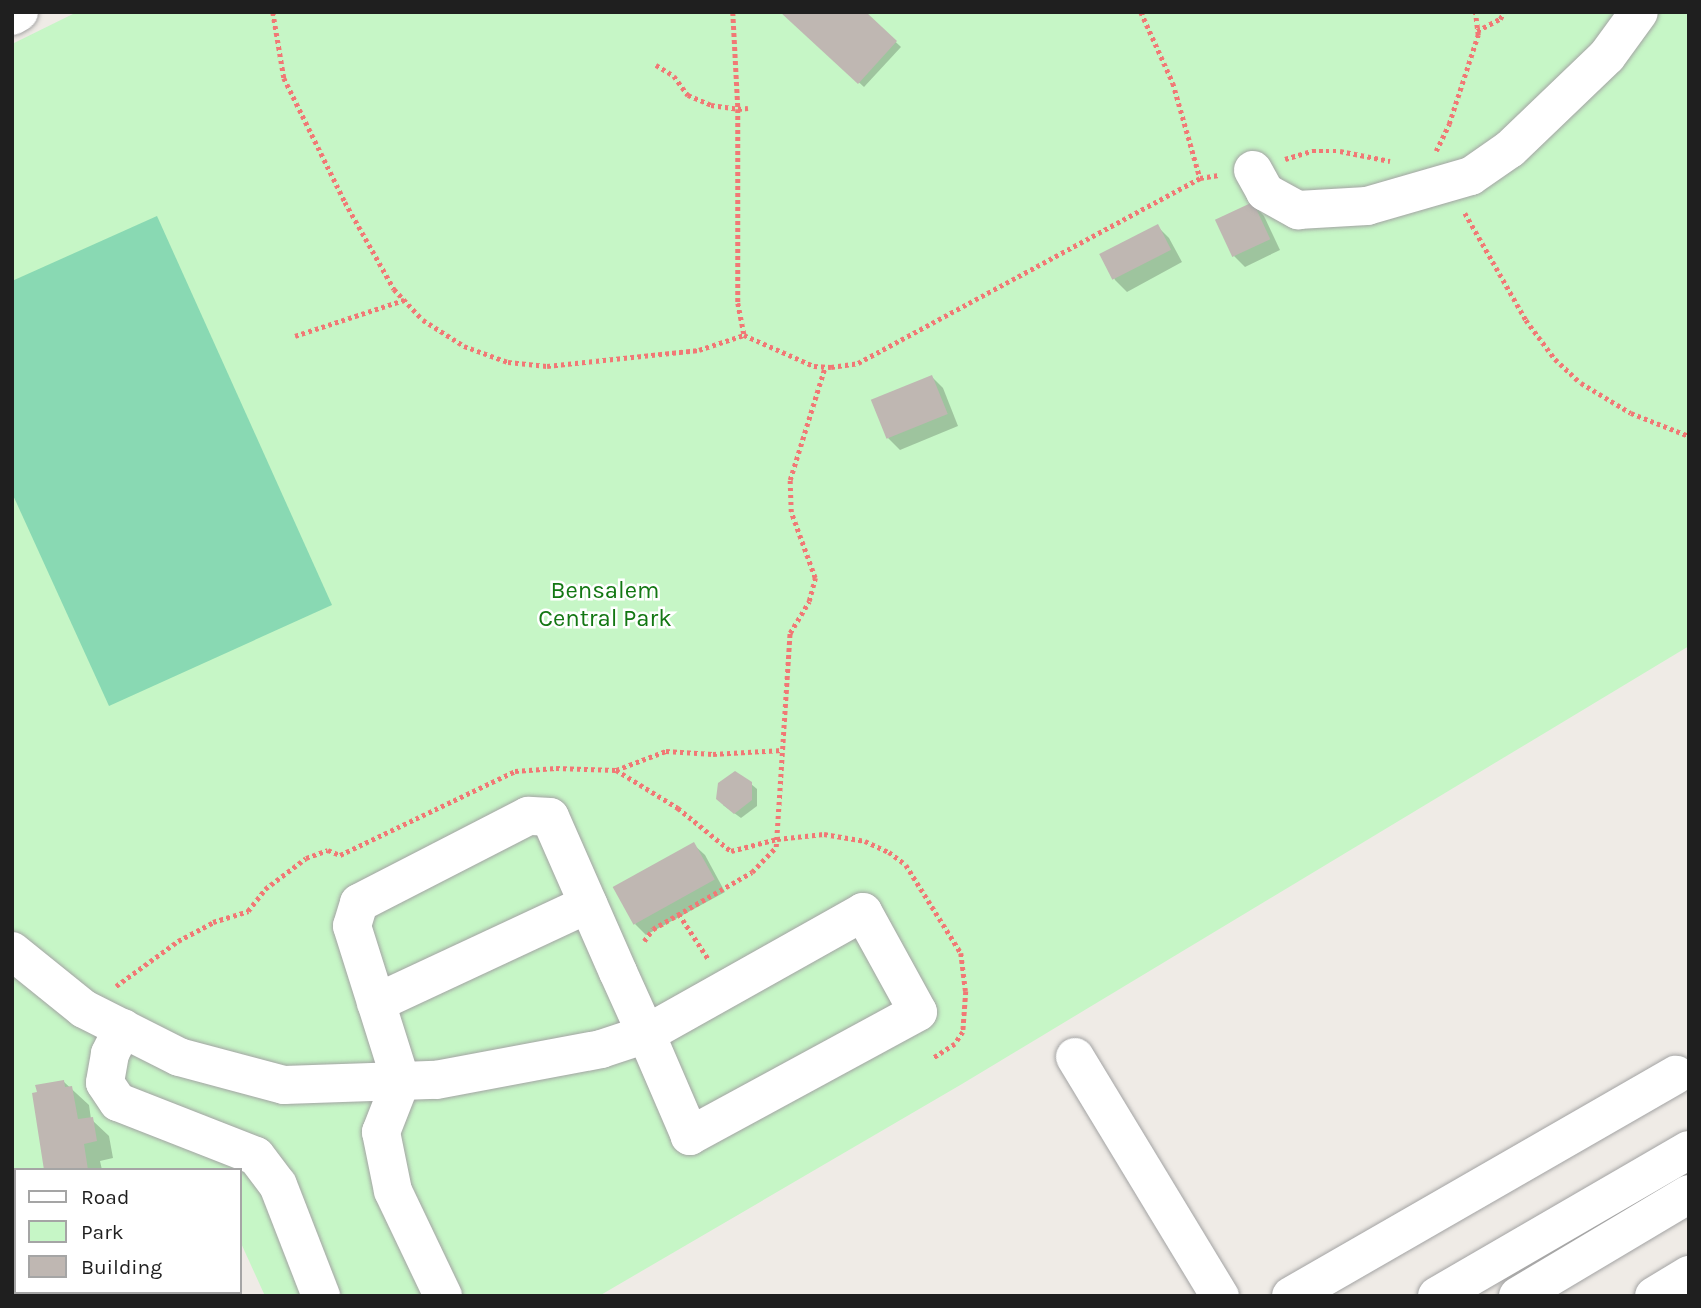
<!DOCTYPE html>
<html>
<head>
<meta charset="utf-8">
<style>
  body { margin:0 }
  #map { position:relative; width:1701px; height:1308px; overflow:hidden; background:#efebe6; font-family:Karla,sans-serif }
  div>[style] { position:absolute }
  .park>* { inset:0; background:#c6f6c6 }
  .pitch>* { inset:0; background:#89d9b3 }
  .shadow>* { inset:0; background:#0003 }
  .building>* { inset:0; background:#bfb7b2; transform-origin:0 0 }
  .path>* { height:4.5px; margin-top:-2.25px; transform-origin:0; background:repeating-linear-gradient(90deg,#f17875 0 3.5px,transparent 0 7px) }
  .roads { filter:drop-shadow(0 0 2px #a3a3a3) drop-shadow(0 0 2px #a3a3a3) }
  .minor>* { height:38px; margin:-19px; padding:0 19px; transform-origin:19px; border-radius:19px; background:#fff }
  span { translate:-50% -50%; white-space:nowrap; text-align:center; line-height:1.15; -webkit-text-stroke:5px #fff; paint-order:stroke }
  .park-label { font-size:24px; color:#137713 }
  .frame { position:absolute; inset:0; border:14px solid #1f1f1f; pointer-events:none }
  .legend { position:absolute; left:14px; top:1168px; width:228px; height:126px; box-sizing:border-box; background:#fff; border:2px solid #a5a5a5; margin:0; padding:9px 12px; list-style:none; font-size:21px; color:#1f1f1f }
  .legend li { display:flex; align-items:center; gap:14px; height:35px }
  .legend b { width:35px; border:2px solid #a5a5a5 }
</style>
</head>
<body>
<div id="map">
  <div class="park">
    <div style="clip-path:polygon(77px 12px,1689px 12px,1689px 646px,962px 1084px,599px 1296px,265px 1296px,240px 1241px,240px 1170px,16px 1170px,16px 1237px,12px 1238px,12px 44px)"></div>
  </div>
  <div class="pitch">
    <div style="clip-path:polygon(157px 216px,332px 605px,109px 706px,12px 493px,12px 281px)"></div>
  </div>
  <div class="shadow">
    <div style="clip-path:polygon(782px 12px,864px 12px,901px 47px,864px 87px)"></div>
    <div style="clip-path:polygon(1253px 204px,1264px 216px,1280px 250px,1245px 267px,1234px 256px)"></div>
    <div style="clip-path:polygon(1157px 226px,1169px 238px,1182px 262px,1127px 292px,1115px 280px,1102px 255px)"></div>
    <div style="clip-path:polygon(932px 377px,943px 388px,958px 426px,900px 450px,888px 438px)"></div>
    <div style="clip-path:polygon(751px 784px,757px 789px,757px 806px,741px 818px,723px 805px)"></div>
    <div style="clip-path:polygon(693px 844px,705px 855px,725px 892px,646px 935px,635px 924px)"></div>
    <div style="clip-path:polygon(64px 1082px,89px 1105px,91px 1119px,109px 1136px,113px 1158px,100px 1161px,102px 1170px,46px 1170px)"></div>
  </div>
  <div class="building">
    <div style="clip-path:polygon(780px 12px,866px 12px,897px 41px,858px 84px)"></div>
    <div style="left:1253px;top:202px;width:41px;height:42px;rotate:65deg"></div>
    <div style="left:1158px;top:224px;width:29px;height:66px;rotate:63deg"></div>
    <div style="left:932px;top:375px;width:42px;height:66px;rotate:68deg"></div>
    <div style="clip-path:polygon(735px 771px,752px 782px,752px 800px,734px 814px,716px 799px,718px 783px)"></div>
    <div style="left:694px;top:842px;width:43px;height:93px;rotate:61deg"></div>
    <div style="clip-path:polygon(64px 1080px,65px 1087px,72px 1086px,78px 1119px,93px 1117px,97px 1141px,84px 1144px,88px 1170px,44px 1170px,32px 1093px,37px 1092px,35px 1085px)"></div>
  </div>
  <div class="path">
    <div style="left:273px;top:12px;width:67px;rotate:80.5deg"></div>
    <div style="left:284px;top:78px;width:138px;rotate:63.8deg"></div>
    <div style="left:345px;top:202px;width:100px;rotate:60.6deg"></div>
    <div style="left:394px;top:289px;width:42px;rotate:46.9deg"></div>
    <div style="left:423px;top:320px;width:49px;rotate:32.4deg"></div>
    <div style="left:464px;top:346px;width:47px;rotate:20deg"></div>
    <div style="left:508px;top:362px;width:39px;rotate:6deg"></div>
    <div style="left:547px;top:366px;width:153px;rotate:-6deg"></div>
    <div style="left:699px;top:350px;width:47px;rotate:-18.4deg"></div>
    <div style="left:733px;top:12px;width:97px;rotate:87deg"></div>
    <div style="left:738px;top:109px;width:10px;rotate:-6deg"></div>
    <div style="left:1141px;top:12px;width:78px;rotate:65.7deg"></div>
    <div style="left:1173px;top:83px;width:99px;rotate:74.1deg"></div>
    <div style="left:1477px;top:31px;width:26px;rotate:-28deg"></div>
    <div style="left:1500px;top:19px;width:8px;rotate:-60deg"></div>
    <div style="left:656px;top:65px;width:21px;rotate:31deg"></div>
    <div style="left:674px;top:76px;width:24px;rotate:54deg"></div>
    <div style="left:688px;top:95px;width:25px;rotate:23deg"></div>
    <div style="left:711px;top:105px;width:27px;rotate:8deg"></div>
    <div style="left:738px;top:109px;width:194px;rotate:90deg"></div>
    <div style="left:738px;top:303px;width:33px;rotate:79deg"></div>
    <div style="left:744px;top:335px;width:77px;rotate:23.9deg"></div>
    <div style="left:814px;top:366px;width:17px;rotate:3deg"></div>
    <div style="left:831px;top:367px;width:27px;rotate:-8deg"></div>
    <div style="left:858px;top:363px;width:389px;rotate:-28.4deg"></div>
    <div style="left:1200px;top:178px;width:19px;rotate:-9deg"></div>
    <div style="left:1436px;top:151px;width:30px;rotate:-64deg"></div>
    <div style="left:1449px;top:124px;width:94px;rotate:-72deg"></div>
    <div style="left:1478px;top:35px;width:23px;rotate:-97deg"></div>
    <div style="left:1285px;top:159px;width:28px;rotate:-17deg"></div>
    <div style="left:1312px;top:151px;width:28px"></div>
    <div style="left:1340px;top:151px;width:51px;rotate:11.3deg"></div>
    <div style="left:1465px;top:213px;width:123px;rotate:60.3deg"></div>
    <div style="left:1526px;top:320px;width:49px;rotate:53.4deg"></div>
    <div style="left:1555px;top:359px;width:35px;rotate:43deg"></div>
    <div style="left:1581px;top:383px;width:58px;rotate:31deg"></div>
    <div style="left:1631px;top:413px;width:62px;rotate:21.6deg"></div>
    <div style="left:295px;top:336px;width:115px;rotate:-18.3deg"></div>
    <div style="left:616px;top:770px;width:73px;rotate:31.5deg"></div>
    <div style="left:678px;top:808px;width:68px;rotate:39.1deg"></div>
    <div style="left:731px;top:851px;width:48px;rotate:-14.6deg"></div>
    <div style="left:777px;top:839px;width:47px;rotate:-6.1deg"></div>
    <div style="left:824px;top:834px;width:42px;rotate:9.7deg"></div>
    <div style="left:865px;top:841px;width:26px;rotate:25deg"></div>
    <div style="left:889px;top:852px;width:21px;rotate:37deg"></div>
    <div style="left:906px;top:865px;width:104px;rotate:58deg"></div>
    <div style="left:961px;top:953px;width:38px;rotate:83deg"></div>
    <div style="left:966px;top:991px;width:41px;rotate:94.2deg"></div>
    <div style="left:963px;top:1032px;width:14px;rotate:124deg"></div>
    <div style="left:955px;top:1044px;width:27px;rotate:147deg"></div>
    <div style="left:679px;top:914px;width:55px;rotate:56.9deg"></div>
    <div style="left:644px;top:941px;width:15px;rotate:-53deg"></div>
    <div style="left:653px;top:929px;width:114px;rotate:-29.9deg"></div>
    <div style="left:752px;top:872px;width:35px;rotate:-46deg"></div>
    <div style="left:776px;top:847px;width:214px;rotate:-86.3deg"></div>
    <div style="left:790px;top:633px;width:37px;rotate:-59deg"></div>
    <div style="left:809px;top:601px;width:24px;rotate:-75deg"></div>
    <div style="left:815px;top:578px;width:70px;rotate:-110deg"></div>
    <div style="left:791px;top:512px;width:32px;rotate:-92deg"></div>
    <div style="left:790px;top:480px;width:118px;rotate:-72.8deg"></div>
    <div style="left:116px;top:986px;width:77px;rotate:-36deg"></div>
    <div style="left:178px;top:941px;width:40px;rotate:-28deg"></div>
    <div style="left:213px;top:922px;width:37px;rotate:-17deg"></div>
    <div style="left:248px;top:911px;width:28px;rotate:-52deg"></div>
    <div style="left:265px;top:889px;width:51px;rotate:-37.1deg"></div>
    <div style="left:306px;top:858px;width:23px;rotate:-20deg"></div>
    <div style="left:328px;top:850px;width:13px;rotate:23deg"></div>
    <div style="left:340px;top:855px;width:194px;rotate:-25.6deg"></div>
    <div style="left:515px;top:771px;width:41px;rotate:-4.2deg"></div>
    <div style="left:556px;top:768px;width:60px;rotate:1.9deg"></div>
    <div style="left:616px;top:770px;width:53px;rotate:-20.8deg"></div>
    <div style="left:666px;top:751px;width:47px;rotate:3.7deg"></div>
    <div style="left:713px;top:754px;width:69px;rotate:-3.3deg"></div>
  </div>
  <div class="roads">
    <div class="minor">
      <div style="left:12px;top:16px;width:8px;rotate:-30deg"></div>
      <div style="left:1253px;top:170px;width:25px;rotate:61deg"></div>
      <div style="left:1265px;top:192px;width:38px;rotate:29deg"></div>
      <div style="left:1298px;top:210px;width:69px;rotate:-3.3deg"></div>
      <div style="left:1367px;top:206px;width:108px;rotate:-16.1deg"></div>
      <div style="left:1471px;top:176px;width:47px;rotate:-34.7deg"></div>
      <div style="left:1510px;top:149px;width:134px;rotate:-43.8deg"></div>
      <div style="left:1607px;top:56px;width:54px;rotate:-54deg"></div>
      <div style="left:12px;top:951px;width:92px;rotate:38.9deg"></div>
      <div style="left:84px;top:1009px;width:106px;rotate:26.8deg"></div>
      <div style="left:179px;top:1057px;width:109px;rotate:14.9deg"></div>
      <div style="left:284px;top:1085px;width:117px;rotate:-2deg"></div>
      <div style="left:401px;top:1081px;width:35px;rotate:-2deg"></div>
      <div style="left:436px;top:1080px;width:168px;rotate:-10.6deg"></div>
      <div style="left:601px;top:1049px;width:47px;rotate:-18.4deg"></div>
      <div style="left:646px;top:1034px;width:249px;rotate:-29.3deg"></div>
      <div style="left:863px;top:912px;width:114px;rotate:61.2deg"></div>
      <div style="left:918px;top:1012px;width:260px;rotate:151.5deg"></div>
      <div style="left:690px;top:1136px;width:111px;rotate:-113.3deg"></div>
      <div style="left:646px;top:1034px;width:68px;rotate:-114.3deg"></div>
      <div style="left:618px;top:972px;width:169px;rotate:-113.7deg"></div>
      <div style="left:550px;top:817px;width:22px;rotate:-177deg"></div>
      <div style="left:528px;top:816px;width:190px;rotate:152.8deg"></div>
      <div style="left:359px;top:903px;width:24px;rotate:107deg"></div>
      <div style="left:352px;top:926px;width:163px;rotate:72.5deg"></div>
      <div style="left:401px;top:1081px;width:55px;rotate:111.4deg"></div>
      <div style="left:381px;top:1132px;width:60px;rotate:78.5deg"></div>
      <div style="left:393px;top:1191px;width:116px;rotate:64.5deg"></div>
      <div style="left:376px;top:1003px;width:234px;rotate:-25deg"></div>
      <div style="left:123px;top:1028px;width:29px;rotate:117deg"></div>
      <div style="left:110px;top:1054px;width:29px;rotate:100deg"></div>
      <div style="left:105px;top:1083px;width:23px;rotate:56deg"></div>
      <div style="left:118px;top:1102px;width:148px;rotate:21.4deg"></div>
      <div style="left:256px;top:1156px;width:36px;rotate:53deg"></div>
      <div style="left:278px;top:1185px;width:119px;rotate:68.8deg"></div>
      <div style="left:1075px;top:1057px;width:280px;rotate:58.8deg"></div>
      <div style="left:1291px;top:1296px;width:444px;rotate:-29.9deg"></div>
      <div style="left:1437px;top:1296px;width:291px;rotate:-30.1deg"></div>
      <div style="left:1518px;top:1296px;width:199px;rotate:-30.8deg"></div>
      <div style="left:1654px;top:1296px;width:41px;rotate:-31deg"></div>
    </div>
  </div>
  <div class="park-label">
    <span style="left:605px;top:605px">Bensalem<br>Central Park</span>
  </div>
  <div class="frame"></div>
  <ul class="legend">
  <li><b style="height:9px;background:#fff"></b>Road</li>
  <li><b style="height:19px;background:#c6f6c6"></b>Park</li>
  <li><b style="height:19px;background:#bfb7b2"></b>Building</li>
  </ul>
</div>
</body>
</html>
